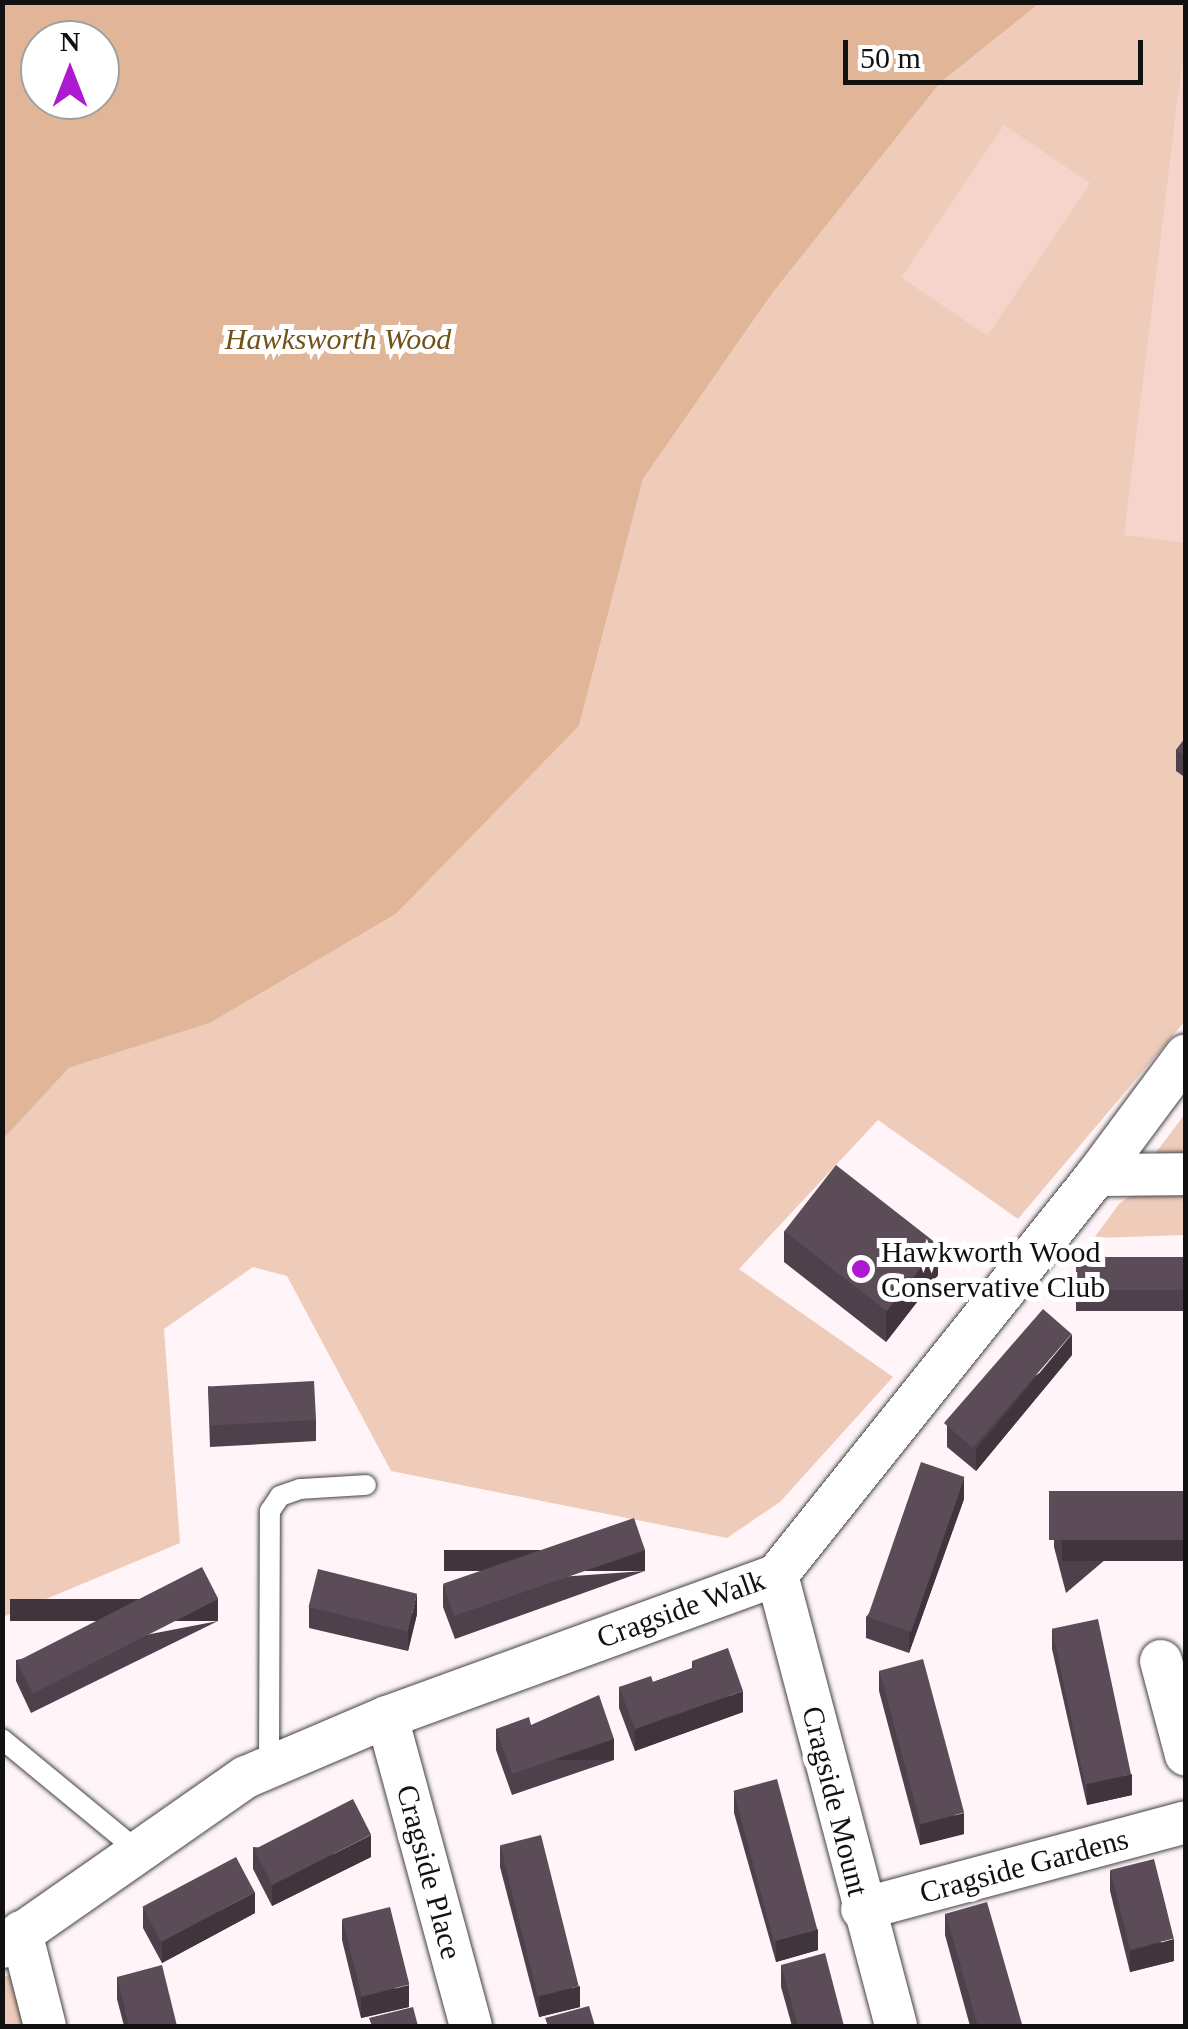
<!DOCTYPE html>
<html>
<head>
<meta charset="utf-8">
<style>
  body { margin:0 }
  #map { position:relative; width:1188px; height:2029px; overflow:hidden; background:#fff5f8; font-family:"Times New Roman",serif }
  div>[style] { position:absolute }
  .green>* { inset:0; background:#efcbb9 }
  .forest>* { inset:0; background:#e1b597 }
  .pitch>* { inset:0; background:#f5d4cc; transform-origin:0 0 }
  .roads { filter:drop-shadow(0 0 2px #444) drop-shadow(0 0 2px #444) }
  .service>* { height:20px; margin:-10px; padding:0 10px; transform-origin:10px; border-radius:10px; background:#fff }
  .minor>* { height:42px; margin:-21px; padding:0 21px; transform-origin:21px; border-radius:21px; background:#fff }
  .wall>* { inset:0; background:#4e414b; transform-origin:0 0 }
  .shaded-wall>* { inset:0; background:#40353d; transform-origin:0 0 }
  .building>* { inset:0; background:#5b4c57; transform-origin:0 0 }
  .dots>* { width:28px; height:28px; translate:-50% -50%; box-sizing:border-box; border:5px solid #fff; border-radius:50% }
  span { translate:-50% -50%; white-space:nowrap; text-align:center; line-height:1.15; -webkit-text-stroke:10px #fff; paint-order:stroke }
  .park-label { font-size:30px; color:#715219; font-style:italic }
  .poi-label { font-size:30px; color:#111 }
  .left { translate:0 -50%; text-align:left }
  .street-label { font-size:30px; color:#111 }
  .frame { position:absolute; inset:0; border:5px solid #111; pointer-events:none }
  .north { position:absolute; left:20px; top:20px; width:100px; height:100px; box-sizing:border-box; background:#fff; border:2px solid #a0a0a0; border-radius:50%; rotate:0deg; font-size:28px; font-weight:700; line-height:40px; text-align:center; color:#111 }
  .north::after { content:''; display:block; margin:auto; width:35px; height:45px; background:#ad19d0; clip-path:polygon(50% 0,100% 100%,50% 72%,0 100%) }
  .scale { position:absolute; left:843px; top:40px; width:300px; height:45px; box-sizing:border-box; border:5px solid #111; border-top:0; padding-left:12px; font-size:30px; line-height:35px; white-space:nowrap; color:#111; -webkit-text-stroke:8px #fff; paint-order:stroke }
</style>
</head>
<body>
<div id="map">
  <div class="green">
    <div style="clip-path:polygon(1040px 3px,1185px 3px,1185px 1021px,1018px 1219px,878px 1120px,739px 1269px,893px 1377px,780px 1502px,727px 1538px,391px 1471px,287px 1276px,253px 1267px,164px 1329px,180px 1543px,3px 1617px,2px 1139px,69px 1068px,210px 1023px,396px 914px,579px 726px,643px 479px,774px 291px,940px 83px)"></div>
    <div style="clip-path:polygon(1185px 1114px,1185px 1154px,1154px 1155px)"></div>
    <div style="clip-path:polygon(1137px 1191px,1185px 1191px,1185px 1235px,1094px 1238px,1119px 1204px)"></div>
    <div style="clip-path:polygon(10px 1975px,23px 1981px,36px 2026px,3px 2026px,3px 1977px)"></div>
  </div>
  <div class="forest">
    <div style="clip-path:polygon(evenodd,3px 2px,1040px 3px,940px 83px,774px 291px,643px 479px,579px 726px,396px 914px,210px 1023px,69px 1068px,3px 1139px,3px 2px,40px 40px,100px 40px,100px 100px,40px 100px,40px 40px)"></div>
  </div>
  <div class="pitch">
    <div style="clip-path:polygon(1185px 39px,1186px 543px,1185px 543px,1124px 535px)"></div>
    <div style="left:1004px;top:125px;width:104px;height:184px;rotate:34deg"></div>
  </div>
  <div class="roads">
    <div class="service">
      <div style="left:2px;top:1739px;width:178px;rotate:39.5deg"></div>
      <div style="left:269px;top:1767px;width:256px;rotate:-89.8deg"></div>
      <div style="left:270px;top:1511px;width:18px;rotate:-56deg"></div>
      <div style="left:280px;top:1496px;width:21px;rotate:-19deg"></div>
      <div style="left:300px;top:1489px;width:66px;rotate:-3.5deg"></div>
    </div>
    <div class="minor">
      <div style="left:1097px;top:1175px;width:89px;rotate:-0.6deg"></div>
      <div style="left:777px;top:1575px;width:466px;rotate:75.2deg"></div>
      <div style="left:1161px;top:1661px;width:97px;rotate:75.1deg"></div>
      <div style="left:387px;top:1717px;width:320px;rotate:74.8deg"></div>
      <div style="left:862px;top:1909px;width:335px;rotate:-15deg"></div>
      <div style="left:21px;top:1932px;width:97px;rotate:75.7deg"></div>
      <div style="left:2px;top:1947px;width:297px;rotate:-34.9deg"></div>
      <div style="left:246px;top:1777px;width:153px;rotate:-23.1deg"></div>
      <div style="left:387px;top:1717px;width:415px;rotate:-20deg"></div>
      <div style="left:777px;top:1575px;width:512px;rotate:-51.34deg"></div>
      <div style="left:1097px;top:1175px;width:149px;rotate:-53.4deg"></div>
    </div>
  </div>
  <div class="wall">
    <div style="clip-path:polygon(1186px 737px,1186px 778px,1176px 771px,1176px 750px)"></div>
    <div style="clip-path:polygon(784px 1231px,938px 1275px,886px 1342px,784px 1262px)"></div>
    <div style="left:1186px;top:1257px;width:54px;height:110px;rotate:90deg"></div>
    <div style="clip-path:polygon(1072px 1355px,976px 1471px,947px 1447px,947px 1425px)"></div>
    <div style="clip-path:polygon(208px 1386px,316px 1420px,316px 1441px,210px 1447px)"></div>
    <div style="clip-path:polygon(1186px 1491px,1066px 1593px,1054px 1547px,1054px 1526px)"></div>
    <div style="clip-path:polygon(964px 1499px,909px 1653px,866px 1638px,866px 1617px)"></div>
    <div style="clip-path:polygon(645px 1571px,455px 1639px,443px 1607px,443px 1585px)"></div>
    <div style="clip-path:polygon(309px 1607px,417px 1614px,408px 1651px,309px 1628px)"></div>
    <div style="clip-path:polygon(218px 1621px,31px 1713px,16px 1681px,16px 1660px)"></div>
    <div style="clip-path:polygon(1052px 1628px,1132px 1795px,1087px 1805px,1052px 1649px)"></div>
    <div style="clip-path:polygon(692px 1661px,743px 1712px,635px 1751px,619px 1708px,619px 1687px,653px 1682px,692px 1668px)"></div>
    <div style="clip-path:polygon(879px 1670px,964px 1834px,920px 1845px,879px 1691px)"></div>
    <div style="clip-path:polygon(531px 1725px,614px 1760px,512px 1795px,496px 1750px,496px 1729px)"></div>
    <div style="clip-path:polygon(734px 1791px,818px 1950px,776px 1962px,734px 1813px)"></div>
    <div style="clip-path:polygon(500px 1845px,580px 2007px,539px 2017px,500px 1867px)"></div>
    <div style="clip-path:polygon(253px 1847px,371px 1857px,272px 1906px,253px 1869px)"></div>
    <div style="clip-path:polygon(1110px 1870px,1174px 1961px,1130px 1972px,1110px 1891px)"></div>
    <div style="clip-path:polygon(143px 1907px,255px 1913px,162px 1963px,143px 1928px)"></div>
    <div style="clip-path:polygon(945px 1913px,1022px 2026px,970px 2026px,945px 1935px)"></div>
    <div style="clip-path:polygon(342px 1919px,409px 2007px,361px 2018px,342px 1940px)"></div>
    <div style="clip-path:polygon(781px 1965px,844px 2026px,792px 2026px,781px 1987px)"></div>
    <div style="clip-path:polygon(117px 1977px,177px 2026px,124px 2026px,117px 1999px)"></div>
  </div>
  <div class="shaded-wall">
    <div style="clip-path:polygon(938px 1245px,938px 1275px,886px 1342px,886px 1311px)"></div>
    <div style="clip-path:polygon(1072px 1334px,1072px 1355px,976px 1471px,976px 1449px)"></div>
    <div style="clip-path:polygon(964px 1477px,964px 1499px,909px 1653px,909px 1632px)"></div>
    <div style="left:1186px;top:1540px;width:21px;height:124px;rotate:90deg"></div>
    <div style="left:645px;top:1550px;width:21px;height:201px;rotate:90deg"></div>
    <div style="clip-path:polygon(417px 1593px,417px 1614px,408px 1651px,408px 1630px)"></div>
    <div style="left:218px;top:1599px;width:22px;height:208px;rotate:90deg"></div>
    <div style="clip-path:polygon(743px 1691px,743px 1712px,635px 1751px,635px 1729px)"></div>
    <div style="left:614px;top:1739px;width:21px;height:108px;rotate:90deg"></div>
    <div style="clip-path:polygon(1132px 1774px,1132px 1795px,1087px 1805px,1087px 1784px)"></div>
    <div style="clip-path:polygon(964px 1813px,964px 1834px,920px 1845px,920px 1824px)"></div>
    <div style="clip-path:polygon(371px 1835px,371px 1857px,272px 1906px,272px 1885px)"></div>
    <div style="clip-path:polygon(255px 1892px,255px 1913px,162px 1963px,162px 1941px)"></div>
    <div style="clip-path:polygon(818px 1929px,818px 1950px,776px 1962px,776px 1941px)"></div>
    <div style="clip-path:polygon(1174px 1939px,1174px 1961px,1130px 1972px,1130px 1951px)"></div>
    <div style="clip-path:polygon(409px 1985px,409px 2007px,361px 2018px,361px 1997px)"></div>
    <div style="clip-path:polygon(580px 1986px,580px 2007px,539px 2017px,539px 1996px)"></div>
  </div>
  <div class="building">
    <div style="clip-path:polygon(1186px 737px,1186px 757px,1176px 750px)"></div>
    <div style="left:836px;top:1165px;width:130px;height:84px;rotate:38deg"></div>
    <div style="left:1186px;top:1257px;width:33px;height:110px;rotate:90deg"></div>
    <div style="left:1043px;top:1309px;width:38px;height:151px;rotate:41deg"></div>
    <div style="left:314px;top:1381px;width:39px;height:106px;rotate:87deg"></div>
    <div style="left:921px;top:1462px;width:46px;height:164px;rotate:19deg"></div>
    <div style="left:1186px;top:1491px;width:49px;height:137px;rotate:90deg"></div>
    <div style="left:634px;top:1518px;width:34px;height:202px;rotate:71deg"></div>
    <div style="left:202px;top:1567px;width:36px;height:208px;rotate:63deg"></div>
    <div style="left:318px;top:1569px;width:102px;height:39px;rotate:14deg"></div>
    <div style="left:1098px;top:1619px;width:159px;height:47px;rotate:78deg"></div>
    <div style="clip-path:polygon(728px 1648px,743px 1691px,635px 1729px,619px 1687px,651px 1676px,653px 1682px,695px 1667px,692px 1661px)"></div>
    <div style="left:923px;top:1659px;width:159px;height:45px;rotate:75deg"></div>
    <div style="clip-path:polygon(599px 1695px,614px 1739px,512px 1774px,496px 1729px,529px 1717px,531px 1725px)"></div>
    <div style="left:777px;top:1779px;width:156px;height:45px;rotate:75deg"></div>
    <div style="left:353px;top:1799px;width:40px;height:111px;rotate:63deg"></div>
    <div style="left:541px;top:1835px;width:156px;height:42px;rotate:76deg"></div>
    <div style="left:236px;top:1857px;width:40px;height:106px;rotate:62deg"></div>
    <div style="left:1154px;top:1859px;width:82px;height:45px;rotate:76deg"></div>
    <div style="left:987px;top:1902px;width:129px;height:43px;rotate:74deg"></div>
    <div style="left:390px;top:1907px;width:80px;height:49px;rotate:76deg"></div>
    <div style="clip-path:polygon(825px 1953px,844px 2026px,798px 2026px,781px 1965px)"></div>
    <div style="clip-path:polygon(162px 1965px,177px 2026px,129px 2026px,117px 1977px)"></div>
    <div style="clip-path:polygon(589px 2006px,595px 2026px,548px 2026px,545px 2018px)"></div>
    <div style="clip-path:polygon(413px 2007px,418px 2026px,372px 2026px,369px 2018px)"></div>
  </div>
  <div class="dots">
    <div style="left:861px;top:1269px;background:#ad19d0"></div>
  </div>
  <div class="park-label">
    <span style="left:338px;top:339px">Hawksworth Wood</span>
  </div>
  <div class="poi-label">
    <span class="left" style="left:881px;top:1269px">Hawkworth Wood<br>Conservative Club</span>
  </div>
  <div class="street-label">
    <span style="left:681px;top:1609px;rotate:-20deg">Cragside Walk</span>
    <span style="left:835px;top:1801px;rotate:76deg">Cragside Mount</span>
    <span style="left:1024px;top:1866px;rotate:-15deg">Cragside Gardens</span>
    <span style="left:429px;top:1872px;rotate:75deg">Cragside Place</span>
  </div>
  <div class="frame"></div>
  <div class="north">N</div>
  <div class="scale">50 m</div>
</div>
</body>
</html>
